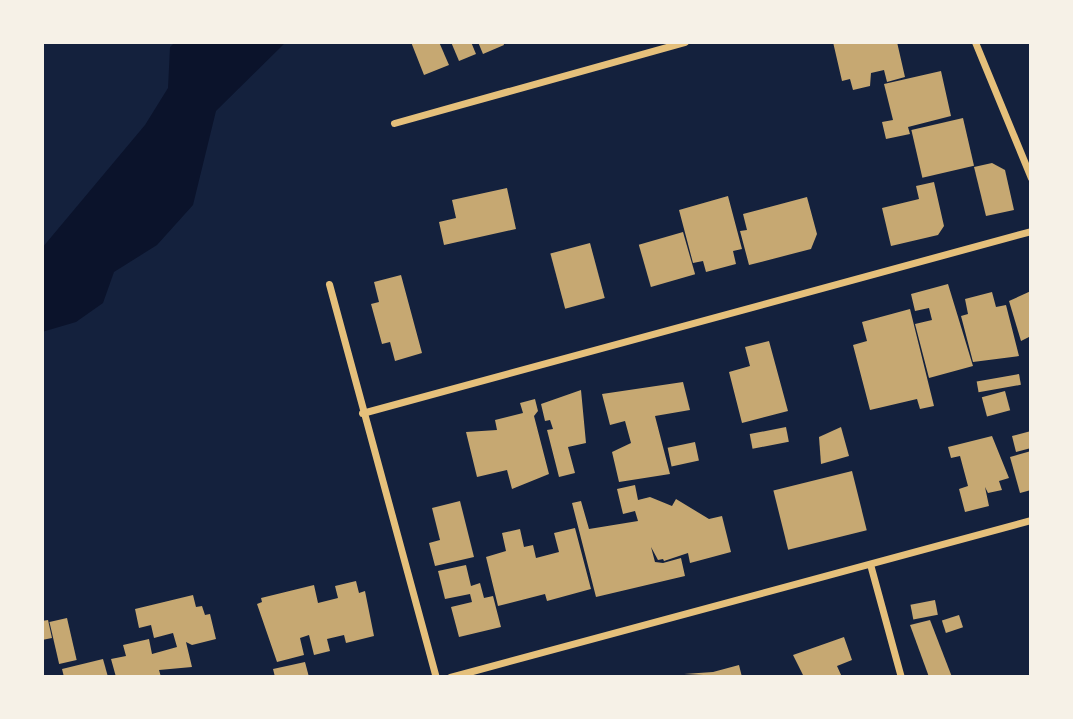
<!DOCTYPE html>
<html>
<head>
<meta charset="utf-8">
<style>
  body { margin:0 }
  #map { position:relative; width:1073px; height:719px; overflow:hidden; background:#14213d; font-family:Arial,sans-serif }
  div>[style] { position:absolute }
  .water>* { inset:0; background:#0b132b }
  .building>* { inset:0; background:#c6a872; transform-origin:0 0 }
  .minor>* { height:7px; margin:-3.5px; padding:0 3.5px; transform-origin:3.5px; border-radius:3.5px; background:#e5c07b }
  span { translate:-50% -50%; white-space:nowrap; text-align:center; line-height:1.15; -webkit-text-stroke:7px #f6f1e7; paint-order:stroke }
  .frame { position:absolute; inset:0; border:44px solid #f6f1e7; pointer-events:none }
</style>
</head>
<body>
<div id="map">
  <div class="water">
    <div style="clip-path:polygon(175px 42px,286px 42px,216px 111px,193px 205px,157px 245px,114px 272px,103px 303px,76px 322px,42px 332px,42px 248px,145px 125px,168px 88px,170px 47px)"></div>
  </div>
  <div class="building">
    <div style="clip-path:polygon(411px 42px,439px 42px,449px 65px,424px 75px)"></div>
    <div style="clip-path:polygon(451px 42px,471px 42px,476px 54px,459px 61px)"></div>
    <div style="clip-path:polygon(478px 42px,503px 42px,504px 45px,483px 54px)"></div>
    <div style="clip-path:polygon(833px 42px,897px 42px,905px 77px,887px 82px,884px 70px,871px 73px,870px 86px,853px 90px,850px 79px,842px 81px)"></div>
    <div style="clip-path:polygon(941px 71px,951px 116px,908px 127px,910px 134px,886px 139px,882px 122px,893px 120px,884px 84px)"></div>
    <div style="left:963px;top:118px;width:49px;height:53px;rotate:77deg"></div>
    <div style="clip-path:polygon(992px 163px,1005px 170px,1014px 210px,986px 216px,974px 167px)"></div>
    <div style="clip-path:polygon(934px 182px,944px 226px,938px 235px,891px 246px,882px 208px,919px 199px,916px 186px)"></div>
    <div style="clip-path:polygon(507px 188px,516px 229px,444px 245px,439px 222px,456px 218px,452px 200px)"></div>
    <div style="clip-path:polygon(728px 196px,742px 249px,733px 251px,736px 264px,706px 272px,703px 261px,693px 263px,679px 210px)"></div>
    <div style="clip-path:polygon(807px 197px,817px 234px,811px 249px,749px 265px,740px 231px,747px 230px,743px 214px)"></div>
    <div style="left:683px;top:232px;width:44px;height:46px;rotate:74deg"></div>
    <div style="left:590px;top:243px;width:57px;height:41px;rotate:75deg"></div>
    <div style="clip-path:polygon(401px 275px,422px 353px,395px 361px,390px 342px,382px 344px,371px 304px,379px 302px,374px 282px)"></div>
    <div style="clip-path:polygon(948px 284px,973px 366px,929px 378px,915px 324px,932px 320px,929px 308px,915px 311px,911px 294px)"></div>
    <div style="clip-path:polygon(1031px 291px,1031px 336px,1021px 341px,1009px 301px)"></div>
    <div style="clip-path:polygon(992px 292px,996px 307px,1006px 305px,1019px 356px,973px 362px,961px 316px,968px 314px,965px 299px)"></div>
    <div style="clip-path:polygon(910px 309px,934px 406px,920px 409px,917px 399px,870px 410px,853px 345px,867px 341px,862px 322px)"></div>
    <div style="clip-path:polygon(769px 341px,788px 411px,742px 423px,729px 372px,750px 366px,745px 347px)"></div>
    <div style="left:1019px;top:374px;width:11px;height:43px;rotate:80deg"></div>
    <div style="clip-path:polygon(683px 382px,690px 410px,655px 416px,670px 474px,619px 482px,612px 452px,631px 443px,625px 421px,610px 425px,602px 394px)"></div>
    <div style="clip-path:polygon(581px 390px,586px 443px,568px 447px,575px 473px,559px 477px,547px 430px,553px 429px,550px 420px,545px 421px,541px 404px)"></div>
    <div style="left:1005px;top:391px;width:20px;height:24px;rotate:75deg"></div>
    <div style="clip-path:polygon(535px 399px,538px 411px,534px 416px,549px 474px,512px 489px,507px 470px,477px 477px,466px 432px,497px 430px,495px 420px,523px 413px,520px 403px)"></div>
    <div style="left:786px;top:427px;width:15px;height:37px;rotate:79deg"></div>
    <div style="clip-path:polygon(841px 427px,849px 456px,821px 464px,819px 437px)"></div>
    <div style="clip-path:polygon(1031px 431px,1031px 448px,1016px 452px,1012px 436px)"></div>
    <div style="clip-path:polygon(992px 436px,1009px 478px,999px 481px,1002px 490px,988px 493px,985px 487px,989px 506px,965px 512px,959px 489px,968px 486px,960px 456px,951px 458px,948px 447px)"></div>
    <div style="left:695px;top:442px;width:19px;height:28px;rotate:78deg"></div>
    <div style="clip-path:polygon(1031px 451px,1031px 490px,1020px 493px,1010px 457px)"></div>
    <div style="left:852px;top:471px;width:61px;height:81px;rotate:76deg"></div>
    <div style="clip-path:polygon(635px 485px,638px 500px,650px 497px,672px 506px,676px 499px,709px 519px,722px 516px,731px 552px,690px 563px,688px 553px,664px 561px,663px 559px,658px 560px,651px 547px,655px 562px,663px 563px,681px 558px,685px 576px,596px 597px,572px 503px,581px 501px,589px 529px,638px 521px,635px 511px,623px 514px,617px 489px)"></div>
    <div style="clip-path:polygon(460px 501px,474px 557px,435px 566px,429px 543px,440px 540px,432px 508px)"></div>
    <div style="clip-path:polygon(575px 528px,591px 589px,547px 601px,545px 594px,498px 606px,486px 557px,506px 551px,502px 533px,520px 529px,524px 547px,533px 545px,536px 558px,559px 552px,554px 533px)"></div>
    <div style="clip-path:polygon(466px 565px,471px 586px,480px 583px,484px 598px,493px 596px,501px 627px,459px 637px,451px 607px,472px 602px,470px 594px,445px 599px,438px 571px)"></div>
    <div style="clip-path:polygon(356px 581px,359px 593px,365px 591px,374px 636px,346px 643px,344px 635px,327px 639px,330px 651px,314px 655px,309px 635px,300px 638px,304px 655px,277px 662px,257px 604px,262px 602px,261px 598px,314px 585px,318px 603px,338px 598px,335px 586px)"></div>
    <div style="clip-path:polygon(193px 595px,196px 607px,202px 606px,205px 615px,210px 614px,216px 639px,192px 645px,186px 642px,192px 667px,159px 670px,161px 677px,116px 677px,111px 659px,126px 656px,123px 645px,149px 639px,152px 654px,177px 647px,173px 633px,154px 638px,151px 625px,139px 628px,135px 609px)"></div>
    <div style="left:935px;top:600px;width:15px;height:25px;rotate:79deg"></div>
    <div style="left:959px;top:615px;width:13px;height:18px;rotate:72deg"></div>
    <div style="left:67px;top:618px;width:43px;height:18px;rotate:77deg"></div>
    <div style="clip-path:polygon(48px 620px,52px 638px,42px 640px,42px 621px)"></div>
    <div style="clip-path:polygon(930px 620px,952px 677px,929px 677px,910px 625px)"></div>
    <div style="clip-path:polygon(844px 637px,852px 660px,837px 666px,842px 677px,804px 677px,793px 655px)"></div>
    <div style="clip-path:polygon(103px 659px,108px 677px,64px 677px,62px 669px)"></div>
    <div style="clip-path:polygon(305px 662px,309px 677px,275px 677px,273px 669px)"></div>
    <div style="clip-path:polygon(739px 665px,742px 677px,684px 674px,713px 672px)"></div>
  </div>
  <div class="minor">
    <div style="left:975px;top:42px;width:147px;rotate:67.6deg"></div>
    <div style="left:394px;top:123px;width:302px;rotate:-15.6deg"></div>
    <div style="left:329px;top:284px;width:407px;rotate:74.8deg"></div>
    <div style="left:362px;top:413px;width:693px;rotate:-15.22deg"></div>
    <div style="left:870px;top:564px;width:117px;rotate:74.7deg"></div>
    <div style="left:450px;top:677px;width:602px;rotate:-15.12deg"></div>
  </div>
  <div class="frame"></div>
</div>
</body>
</html>
